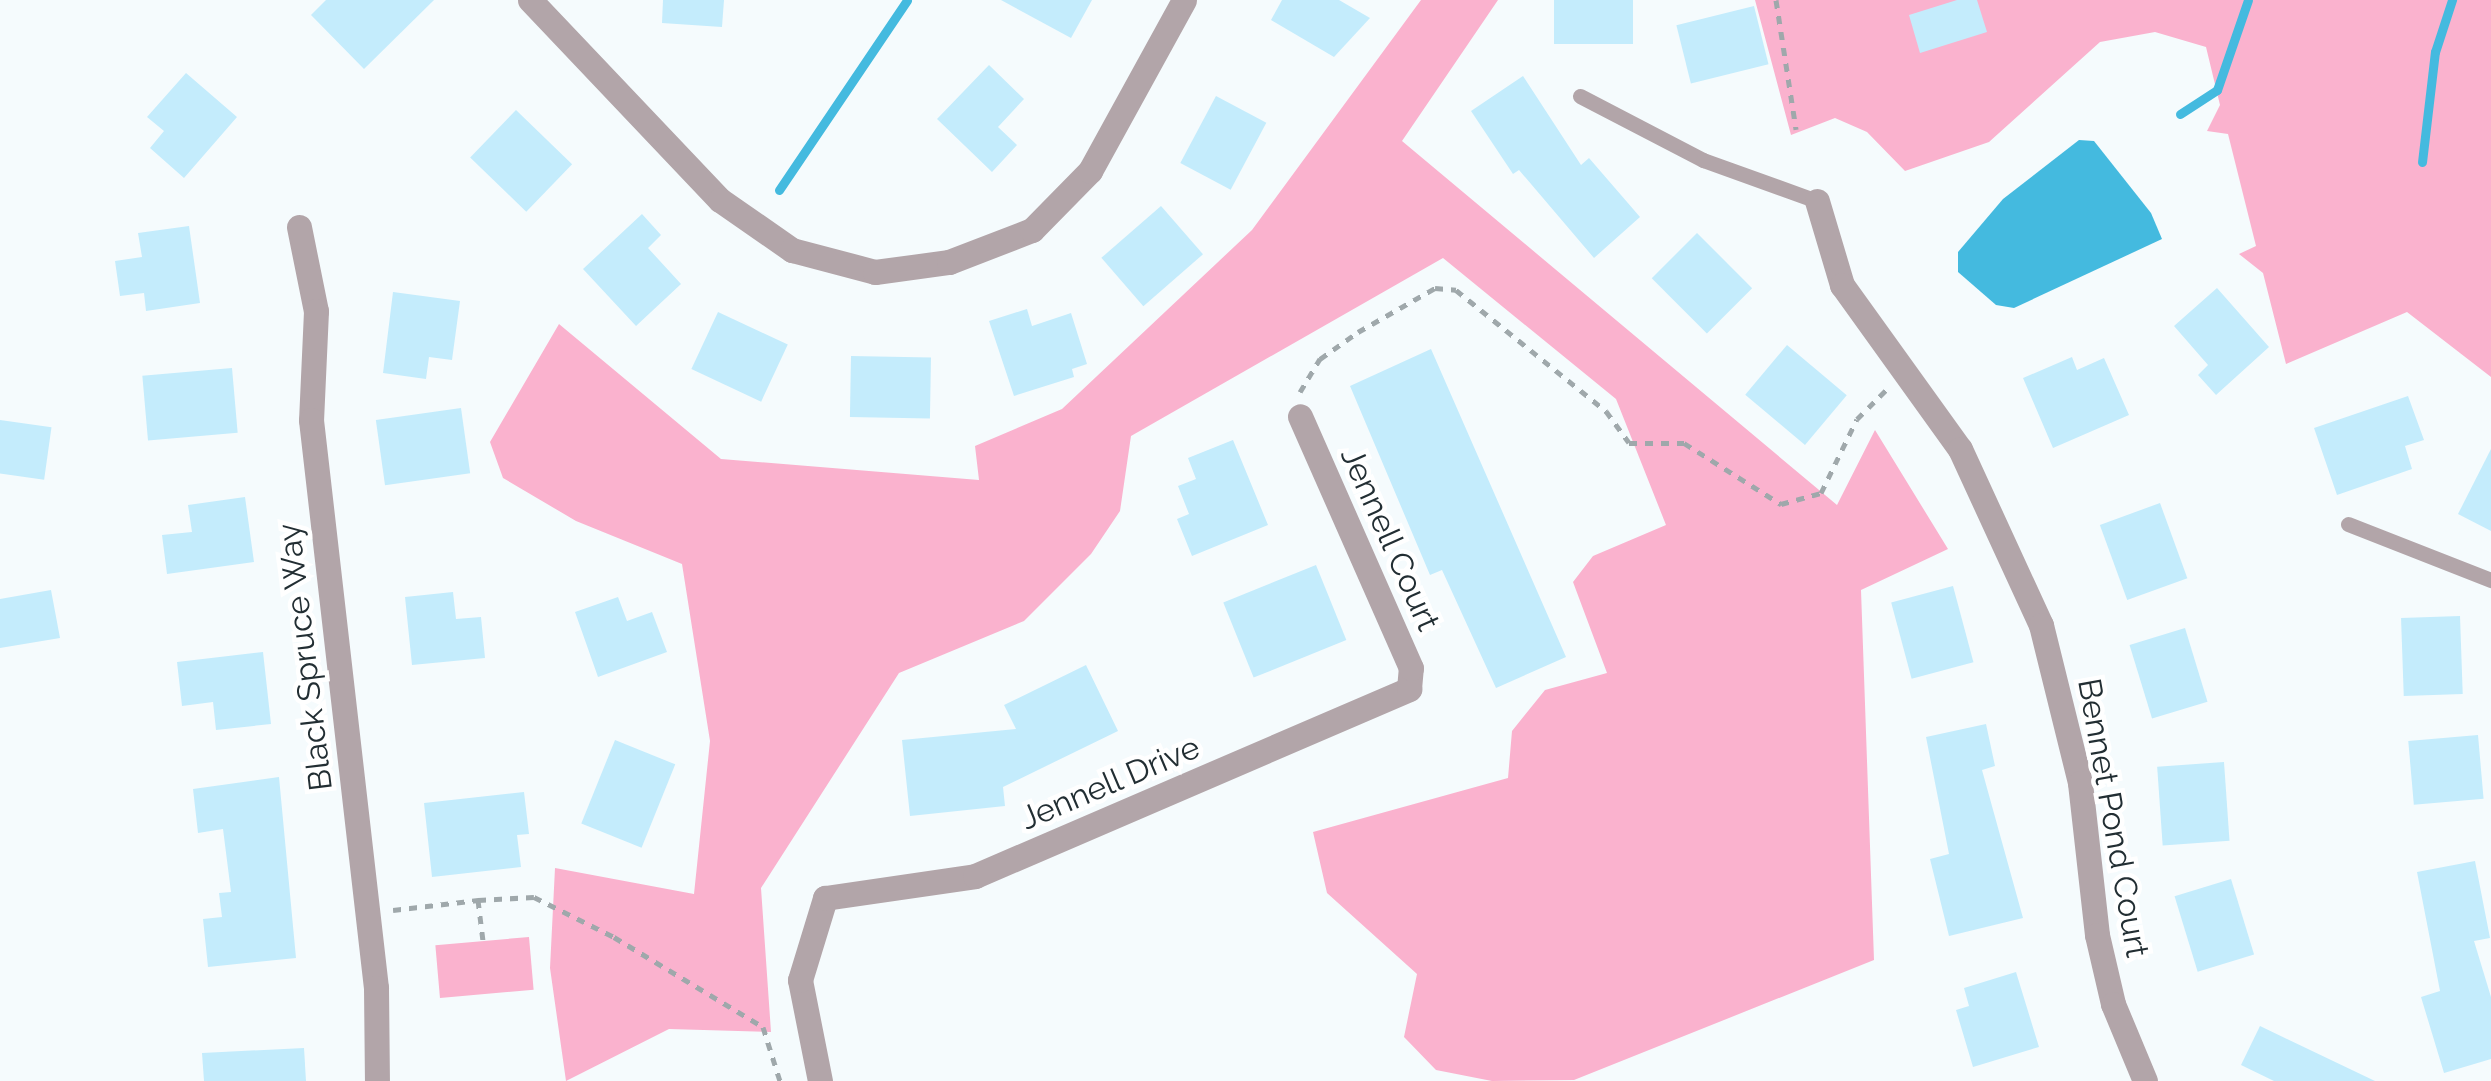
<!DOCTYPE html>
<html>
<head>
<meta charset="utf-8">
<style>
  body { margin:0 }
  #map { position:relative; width:2491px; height:1081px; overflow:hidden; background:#f5fbfd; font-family:Raleway,sans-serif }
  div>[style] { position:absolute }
  .green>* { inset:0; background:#fab2ce; transform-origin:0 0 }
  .water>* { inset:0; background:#44badf }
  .stream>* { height:9px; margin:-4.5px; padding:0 4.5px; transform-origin:4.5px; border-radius:4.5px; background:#44badf }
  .building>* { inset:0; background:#c4ecfc; transform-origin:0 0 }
  .path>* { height:5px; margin-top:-2.5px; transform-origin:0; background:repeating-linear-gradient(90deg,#9fa8ab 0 8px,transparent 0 16px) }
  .service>* { height:15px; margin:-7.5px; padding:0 7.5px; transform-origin:7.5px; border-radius:7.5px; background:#b2a5a9 }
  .minor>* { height:25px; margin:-12.5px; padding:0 12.5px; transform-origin:12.5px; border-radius:12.5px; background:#b2a5a9 }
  span { translate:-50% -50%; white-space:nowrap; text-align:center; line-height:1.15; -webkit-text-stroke:9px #fff; paint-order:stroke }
  .street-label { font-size:32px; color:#222e33 }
</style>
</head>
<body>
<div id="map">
  <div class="green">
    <div style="clip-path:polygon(1421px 0,1498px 0,1402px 141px,1837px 505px,1875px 430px,1948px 549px,1861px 590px,1874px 960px,1574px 1080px,1492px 1081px,1436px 1070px,1404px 1037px,1417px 974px,1327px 893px,1313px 832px,1508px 778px,1512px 731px,1545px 690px,1607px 673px,1573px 582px,1593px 556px,1666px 525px,1616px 399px,1443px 258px,1131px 436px,1120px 511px,1091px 554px,1024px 621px,899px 673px,761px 888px,771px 1032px,669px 1029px,566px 1081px,550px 968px,555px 868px,694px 894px,710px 741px,682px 564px,576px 521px,503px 478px,490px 442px,559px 324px,721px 459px,979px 480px,975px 446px,1062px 409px,1252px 230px)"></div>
    <div style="clip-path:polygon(1755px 0,2491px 0,2491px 377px,2407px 312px,2286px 364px,2263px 273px,2239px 254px,2256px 246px,2228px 134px,2207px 131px,2220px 105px,2206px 47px,2155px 32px,2100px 42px,1989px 142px,1905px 171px,1867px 132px,1835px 118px,1791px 135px)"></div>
    <div style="left:529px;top:937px;width:53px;height:94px;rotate:85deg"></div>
  </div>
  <div class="water">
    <div style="clip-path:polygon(2079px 140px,2094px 141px,2151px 213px,2162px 239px,2014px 308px,1996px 305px,1958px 272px,1958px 252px,2003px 199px)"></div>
  </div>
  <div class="stream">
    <div style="left:2180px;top:114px;width:44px;rotate:-33deg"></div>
    <div style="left:2217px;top:90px;width:95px;rotate:-71deg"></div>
    <div style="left:2422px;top:162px;width:111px;rotate:-83.3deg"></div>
    <div style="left:2435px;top:52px;width:55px;rotate:-71.9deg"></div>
    <div style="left:779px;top:190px;width:229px;rotate:-56deg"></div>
  </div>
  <div class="building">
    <div style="clip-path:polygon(326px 0,434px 0,364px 69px,311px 15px)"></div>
    <div style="clip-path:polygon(663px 0,724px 0,722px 27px,662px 23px)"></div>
    <div style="clip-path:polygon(1001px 0,1092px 0,1071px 38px)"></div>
    <div style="clip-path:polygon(1282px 0,1339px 0,1370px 18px,1334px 57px,1271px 20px)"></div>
    <div style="left:1554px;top:0;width:79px;height:44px"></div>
    <div style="clip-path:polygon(1957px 0,1977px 0,1987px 32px,1920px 53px,1909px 15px)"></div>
    <div style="left:1754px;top:6px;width:60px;height:80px;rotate:76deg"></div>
    <div style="clip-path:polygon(989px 65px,1024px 99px,998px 127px,1017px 145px,992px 172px,937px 119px)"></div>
    <div style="clip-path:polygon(186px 73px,237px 117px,184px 178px,150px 148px,164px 131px,147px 117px)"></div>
    <div style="clip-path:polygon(1523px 76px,1581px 165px,1589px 158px,1640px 217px,1594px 258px,1519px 170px,1513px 174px,1471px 111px)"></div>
    <div style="left:1216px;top:96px;width:57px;height:76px;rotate:28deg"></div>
    <div style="left:516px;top:110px;width:78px;height:66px;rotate:44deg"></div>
    <div style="left:1161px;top:206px;width:64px;height:79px;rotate:49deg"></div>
    <div style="clip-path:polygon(642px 214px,661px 235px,648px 248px,681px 284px,636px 326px,583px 269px)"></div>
    <div style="clip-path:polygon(189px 226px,200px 303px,146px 311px,144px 293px,120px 296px,115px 261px,142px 257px,138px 233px)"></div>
    <div style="left:1697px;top:233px;width:78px;height:64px;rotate:45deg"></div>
    <div style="clip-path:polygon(2217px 288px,2269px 347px,2216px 395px,2198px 375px,2208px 365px,2174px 326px)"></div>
    <div style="clip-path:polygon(393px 292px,460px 301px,452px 360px,429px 357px,426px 379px,383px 373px)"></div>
    <div style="clip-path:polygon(1027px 309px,1032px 326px,1071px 313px,1087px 364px,1072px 369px,1074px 377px,1014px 396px,989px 321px)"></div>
    <div style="left:718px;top:312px;width:77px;height:63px;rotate:25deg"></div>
    <div style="left:1787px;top:345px;width:78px;height:65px;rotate:40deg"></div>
    <div style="clip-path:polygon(1431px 349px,1566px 657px,1496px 688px,1442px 570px,1430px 575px,1350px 386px)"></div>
    <div style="left:851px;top:356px;width:80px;height:61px;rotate:1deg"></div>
    <div style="clip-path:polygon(2072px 357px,2077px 370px,2104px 358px,2129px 415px,2053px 448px,2023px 378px)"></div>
    <div style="left:232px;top:368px;width:65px;height:90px;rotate:85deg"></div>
    <div style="clip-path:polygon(2408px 396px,2424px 440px,2405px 446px,2412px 469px,2337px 495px,2314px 428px)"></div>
    <div style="left:461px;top:408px;width:66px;height:86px;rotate:82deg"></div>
    <div style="left:0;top:420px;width:52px;height:53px;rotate:8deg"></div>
    <div style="clip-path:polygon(1233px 440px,1268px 525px,1192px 556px,1177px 519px,1189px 514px,1178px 486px,1196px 479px,1188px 458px)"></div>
    <div style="clip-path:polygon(2491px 449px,2491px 531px,2458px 514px)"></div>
    <div style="clip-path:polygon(245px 497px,254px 562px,167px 574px,162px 535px,192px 532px,188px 505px)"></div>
    <div style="left:2160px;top:503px;width:80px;height:64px;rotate:70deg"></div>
    <div style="left:1316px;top:565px;width:81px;height:100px;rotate:68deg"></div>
    <div style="left:1953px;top:586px;width:79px;height:64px;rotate:75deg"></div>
    <div style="clip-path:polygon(51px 590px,60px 638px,0 648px,0 599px)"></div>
    <div style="clip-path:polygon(453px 592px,456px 619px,481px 617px,485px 658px,412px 665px,405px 597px)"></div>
    <div style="clip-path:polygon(618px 597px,627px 621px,652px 612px,667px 652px,598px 677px,575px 612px)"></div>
    <div style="left:2460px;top:616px;width:78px;height:59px;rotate:88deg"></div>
    <div style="left:2185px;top:628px;width:77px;height:58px;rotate:73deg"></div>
    <div style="clip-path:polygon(263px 652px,271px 724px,216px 730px,213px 702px,182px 706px,177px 662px)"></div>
    <div style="clip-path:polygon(1086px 665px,1118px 731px,1003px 787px,1005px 806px,910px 816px,902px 740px,1016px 729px,1004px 705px)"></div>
    <div style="clip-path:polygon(1986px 724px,1995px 766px,1982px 770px,2023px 918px,1949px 936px,1930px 859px,1949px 854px,1926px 737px)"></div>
    <div style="left:2478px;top:735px;width:64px;height:70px;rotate:85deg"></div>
    <div style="left:615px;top:740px;width:65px;height:90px;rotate:22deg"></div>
    <div style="left:2224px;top:762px;width:79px;height:67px;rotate:86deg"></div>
    <div style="clip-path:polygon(279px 777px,296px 958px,208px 967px,203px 919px,222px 917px,219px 893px,231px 892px,223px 829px,198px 833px,193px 789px)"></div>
    <div style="clip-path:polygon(524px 792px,529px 834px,517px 835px,521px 867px,432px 877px,424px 803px)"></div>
    <div style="clip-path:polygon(2475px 861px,2490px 938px,2474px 941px,2491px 997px,2491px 1059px,2444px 1073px,2421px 997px,2440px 991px,2417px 872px)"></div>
    <div style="left:2231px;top:879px;width:79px;height:59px;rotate:73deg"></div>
    <div style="clip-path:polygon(2016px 972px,2039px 1047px,1973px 1067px,1956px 1010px,1969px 1006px,1964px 988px)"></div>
    <div style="clip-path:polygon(2260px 1026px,2375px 1081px,2274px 1081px,2241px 1065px)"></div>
    <div style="clip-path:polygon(304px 1048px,306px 1081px,204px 1081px,202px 1053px)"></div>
  </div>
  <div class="path">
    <div style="left:1776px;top:0;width:131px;rotate:81.2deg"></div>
    <div style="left:1300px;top:392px;width:39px;rotate:-59deg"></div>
    <div style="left:1320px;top:359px;width:47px;rotate:-35.4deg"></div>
    <div style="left:1358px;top:332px;width:89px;rotate:-29.7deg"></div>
    <div style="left:1435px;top:288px;width:21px;rotate:5deg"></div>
    <div style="left:1456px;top:290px;width:193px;rotate:38.9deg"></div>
    <div style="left:1606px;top:411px;width:39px;rotate:54deg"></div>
    <div style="left:1629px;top:443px;width:55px"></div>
    <div style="left:1684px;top:443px;width:115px;rotate:32.2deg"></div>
    <div style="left:1781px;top:504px;width:41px;rotate:-15.4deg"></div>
    <div style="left:1821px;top:493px;width:82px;rotate:-64.1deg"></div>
    <div style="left:1857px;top:419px;width:41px;rotate:-45deg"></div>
    <div style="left:478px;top:900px;width:56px;rotate:-3.1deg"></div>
    <div style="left:534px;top:897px;width:89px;rotate:26.6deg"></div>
    <div style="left:614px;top:937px;width:174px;rotate:31.1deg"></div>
    <div style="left:763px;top:1027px;width:57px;rotate:72.5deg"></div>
    <div style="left:393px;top:910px;width:86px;rotate:-6.7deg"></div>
    <div style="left:478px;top:900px;width:41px;rotate:83deg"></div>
  </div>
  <div class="service">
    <div style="left:1580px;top:96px;width:139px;rotate:27.5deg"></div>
    <div style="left:1703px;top:160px;width:121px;rotate:19.8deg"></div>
    <div style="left:2348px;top:524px;width:154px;rotate:21.4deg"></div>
  </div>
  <div class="minor">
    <div style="left:530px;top:0;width:276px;rotate:46.5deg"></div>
    <div style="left:720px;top:200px;width:88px;rotate:34.8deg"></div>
    <div style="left:792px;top:250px;width:86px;rotate:14.8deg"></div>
    <div style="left:875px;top:272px;width:75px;rotate:-7.7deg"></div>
    <div style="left:949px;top:262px;width:89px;rotate:-21.1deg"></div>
    <div style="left:1032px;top:230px;width:83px;rotate:-45.5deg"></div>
    <div style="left:1090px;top:171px;width:195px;rotate:-61.2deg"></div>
    <div style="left:1817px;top:201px;width:88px;rotate:73.4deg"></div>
    <div style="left:1842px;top:285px;width:202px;rotate:54.3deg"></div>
    <div style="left:1960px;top:449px;width:194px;rotate:65.3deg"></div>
    <div style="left:2041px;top:625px;width:163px;rotate:76.1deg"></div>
    <div style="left:2080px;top:783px;width:153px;rotate:83.6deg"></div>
    <div style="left:2097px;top:935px;width:71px;rotate:76.9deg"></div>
    <div style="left:2113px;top:1004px;width:83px;rotate:67.4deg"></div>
    <div style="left:299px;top:227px;width:86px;rotate:78.6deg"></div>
    <div style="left:316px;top:311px;width:109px;rotate:92.6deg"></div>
    <div style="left:311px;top:420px;width:572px;rotate:83.47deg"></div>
    <div style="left:376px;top:988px;width:93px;rotate:89.4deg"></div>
    <div style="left:820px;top:1081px;width:103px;rotate:-101.2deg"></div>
    <div style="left:800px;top:980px;width:86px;rotate:-73deg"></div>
    <div style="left:825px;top:898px;width:152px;rotate:-8.3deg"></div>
    <div style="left:975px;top:876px;width:473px;rotate:-23.3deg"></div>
    <div style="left:1409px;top:689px;width:21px;rotate:-85deg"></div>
    <div style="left:1411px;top:668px;width:275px;rotate:-113.8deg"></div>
  </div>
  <div class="street-label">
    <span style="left:1390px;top:539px;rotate:66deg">Jennell Court</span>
    <span style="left:305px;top:657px;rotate:-97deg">Black Spruce Way</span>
    <span style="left:1110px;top:783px;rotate:-23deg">Jennell Drive</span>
    <span style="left:2113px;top:818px;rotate:80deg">Bennet Pond Court</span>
  </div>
</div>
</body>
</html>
